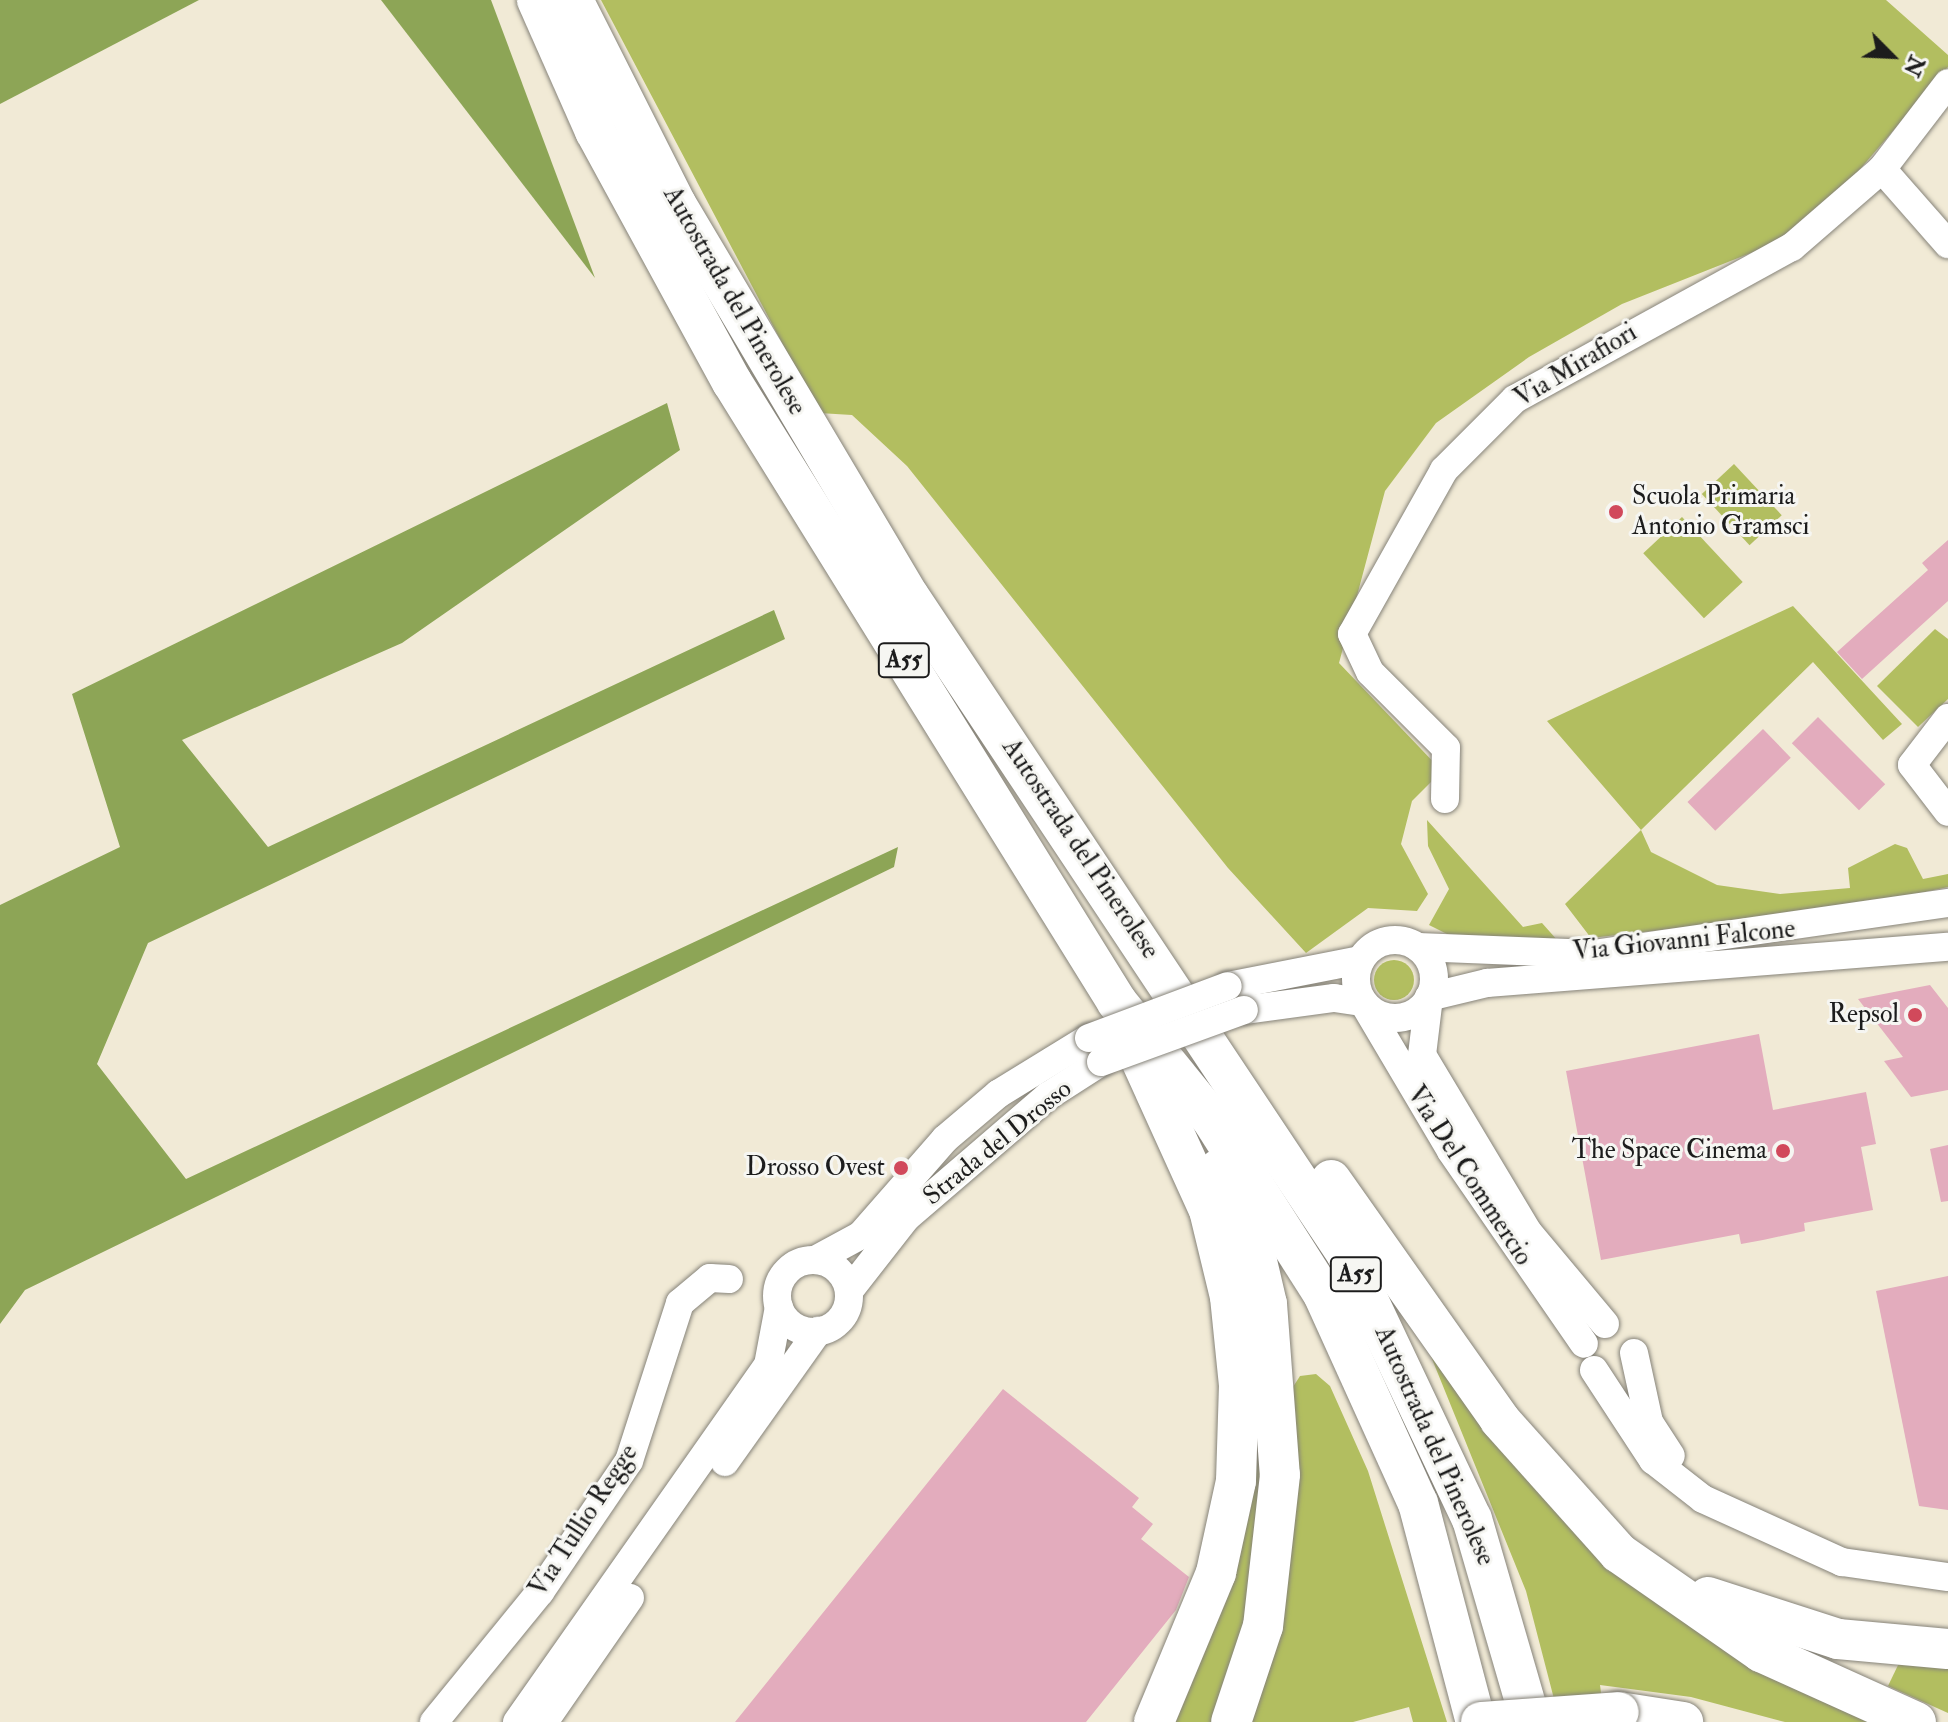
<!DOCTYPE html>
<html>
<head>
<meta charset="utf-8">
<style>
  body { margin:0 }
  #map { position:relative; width:1948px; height:1722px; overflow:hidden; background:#f1ead6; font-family:"IM FELL Double Pica",serif }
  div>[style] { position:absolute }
  .green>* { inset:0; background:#b2be60; transform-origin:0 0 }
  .round { border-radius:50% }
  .forest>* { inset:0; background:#8da556 }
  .building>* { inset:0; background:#e3acbd; transform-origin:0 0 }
  .roads { filter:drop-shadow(0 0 2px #868379) drop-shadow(0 0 2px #868379) }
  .minor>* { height:28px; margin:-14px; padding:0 14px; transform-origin:14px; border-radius:14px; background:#fff }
  .minor>.ring { margin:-14px; padding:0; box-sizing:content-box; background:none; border:28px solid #fff; border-radius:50% }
  .highway>* { height:40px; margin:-20px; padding:0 20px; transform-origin:20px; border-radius:20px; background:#fff }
  .bridges { filter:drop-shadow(0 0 2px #868379) drop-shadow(0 0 2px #868379) }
  .minor-bridge>* { height:28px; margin:-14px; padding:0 14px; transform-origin:14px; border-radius:14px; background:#fff }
  .highway-bridge>* { height:40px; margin:-20px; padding:0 20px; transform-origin:20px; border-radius:20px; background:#fff }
  .dots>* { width:22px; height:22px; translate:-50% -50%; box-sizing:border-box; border:4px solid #f6f6f2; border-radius:50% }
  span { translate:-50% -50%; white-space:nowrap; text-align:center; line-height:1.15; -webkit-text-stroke:6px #f6f6f2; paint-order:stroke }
  .shield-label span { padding:2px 6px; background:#f6f6f2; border:2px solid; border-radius:6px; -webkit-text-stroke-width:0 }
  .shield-label { font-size:24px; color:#1c1c1c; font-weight:700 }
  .street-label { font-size:26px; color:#1c1c1c }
  .poi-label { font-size:26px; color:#1c1c1c }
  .left { translate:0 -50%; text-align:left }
  .right { translate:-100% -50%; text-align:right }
  .north { position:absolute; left:1852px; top:16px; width:80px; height:80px; -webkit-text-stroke:6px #f6f6f2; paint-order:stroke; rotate:114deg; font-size:22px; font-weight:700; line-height:32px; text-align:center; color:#1c1c1c }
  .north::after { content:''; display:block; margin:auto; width:28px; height:36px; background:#1c1c1c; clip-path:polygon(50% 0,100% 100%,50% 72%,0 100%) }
</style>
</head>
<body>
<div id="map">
  <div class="green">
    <div style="clip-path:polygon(601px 0,1886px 0,1948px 55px,1948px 67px,1849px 182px,1776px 243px,1622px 304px,1529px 357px,1436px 423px,1385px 491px,1339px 663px,1442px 771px,1412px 801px,1401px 844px,1428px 894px,1417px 911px,1368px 908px,1306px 953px,1228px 868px,907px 466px,852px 415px,819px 413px)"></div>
    <div style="left:1734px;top:464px;width:70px;height:44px;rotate:47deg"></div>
    <div style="left:1682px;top:517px;width:89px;height:53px;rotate:47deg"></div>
    <div style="clip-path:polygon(1793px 606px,1902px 724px,1883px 740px,1813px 662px,1641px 830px,1651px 852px,1717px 885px,1780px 894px,1850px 888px,1848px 868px,1895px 844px,1907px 848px,1923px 879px,1948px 874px,1948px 887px,1844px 909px,1591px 938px,1565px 904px,1641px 830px,1547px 721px)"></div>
    <div style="clip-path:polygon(1935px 629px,1948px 639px,1948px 699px,1918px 727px,1877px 686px)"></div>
    <div style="clip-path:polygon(1427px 820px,1523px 927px,1542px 923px,1558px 941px,1457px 939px,1429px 925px,1449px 889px,1428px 846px)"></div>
    <div class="round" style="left:1374px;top:960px;width:40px;height:40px"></div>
    <div style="clip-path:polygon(1430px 1354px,1493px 1440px,1599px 1554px,1882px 1722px,1785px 1722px,1691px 1697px,1600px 1685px,1605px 1722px,1560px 1722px,1526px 1591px)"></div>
    <div style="clip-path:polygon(1316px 1374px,1330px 1386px,1368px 1471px,1447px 1722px,1413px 1722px,1409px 1707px,1353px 1722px,1245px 1722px,1291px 1390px,1300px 1376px)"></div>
    <div style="clip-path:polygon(1256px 1424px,1263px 1469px,1254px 1589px,1217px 1722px,1170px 1722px)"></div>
    <div style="clip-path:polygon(1948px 1660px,1948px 1713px,1888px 1686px,1900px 1661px)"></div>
  </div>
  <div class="forest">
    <div style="clip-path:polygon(0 0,199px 0,0 104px)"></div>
    <div style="clip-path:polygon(381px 0,491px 0,595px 278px)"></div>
    <div style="clip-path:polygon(667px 403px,680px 450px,402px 643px,182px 740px,268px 847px,774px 610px,785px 639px,148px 943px,97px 1064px,186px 1179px,898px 847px,894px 867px,25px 1290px,0 1324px,0 905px,120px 847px,72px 694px)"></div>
  </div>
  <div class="building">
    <div style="clip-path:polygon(1948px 540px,1948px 601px,1862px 679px,1837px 652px,1928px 570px,1922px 563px)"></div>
    <div style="left:1818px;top:717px;width:95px;height:37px;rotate:45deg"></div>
    <div style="left:1763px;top:729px;width:40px;height:105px;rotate:46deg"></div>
    <div style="clip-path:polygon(1930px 985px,1948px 1008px,1948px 1090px,1911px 1097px,1884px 1061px,1903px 1057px,1858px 999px)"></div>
    <div style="clip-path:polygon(1759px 1034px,1773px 1110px,1866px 1092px,1876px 1144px,1861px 1147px,1873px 1210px,1804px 1223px,1805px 1231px,1763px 1240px,1741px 1244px,1739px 1234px,1601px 1260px,1566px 1071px)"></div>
    <div style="clip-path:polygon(1948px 1145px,1948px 1201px,1941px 1202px,1930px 1149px)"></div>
    <div style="clip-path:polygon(1948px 1276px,1948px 1510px,1919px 1506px,1876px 1291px)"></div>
    <div style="clip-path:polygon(1003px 1389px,1139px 1498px,1132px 1507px,1153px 1524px,1141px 1539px,1189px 1577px,1176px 1610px,1086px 1722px,735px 1722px)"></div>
  </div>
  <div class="roads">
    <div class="minor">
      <div style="left:1882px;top:169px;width:100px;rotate:48.7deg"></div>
      <div style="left:1948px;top:718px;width:59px;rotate:127.5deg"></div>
      <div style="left:1912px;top:765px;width:59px;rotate:52.5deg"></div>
      <div style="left:1445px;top:799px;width:51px;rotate:-88.9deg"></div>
      <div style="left:1446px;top:748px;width:107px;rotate:-135deg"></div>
      <div style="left:1370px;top:672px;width:42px;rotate:-115.3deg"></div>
      <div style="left:1352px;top:634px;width:188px;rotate:-60.7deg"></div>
      <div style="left:1444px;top:470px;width:100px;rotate:-45deg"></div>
      <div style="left:1515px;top:399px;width:316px;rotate:-28.8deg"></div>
      <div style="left:1792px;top:247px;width:119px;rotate:-40.9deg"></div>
      <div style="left:1882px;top:169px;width:108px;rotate:-52.5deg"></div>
      <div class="ring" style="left:1356px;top:940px;width:50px;height:50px"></div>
      <div style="left:1418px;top:947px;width:175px;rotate:2.3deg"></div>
      <div style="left:1593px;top:954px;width:359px;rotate:-8.2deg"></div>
      <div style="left:1228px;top:986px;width:135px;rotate:-11.1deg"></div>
      <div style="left:1429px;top:997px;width:60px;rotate:-13.6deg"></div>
      <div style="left:1487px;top:983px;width:462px;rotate:-4.5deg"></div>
      <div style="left:1429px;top:997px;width:58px;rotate:96.9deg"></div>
      <div style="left:1422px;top:1055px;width:206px;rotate:59.1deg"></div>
      <div style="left:1528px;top:1232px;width:120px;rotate:50.1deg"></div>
      <div style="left:1363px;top:1002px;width:173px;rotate:59.4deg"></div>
      <div style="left:1451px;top:1151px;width:234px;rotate:55.4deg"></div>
      <div style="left:1244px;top:1010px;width:91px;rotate:-7.6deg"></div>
      <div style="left:1334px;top:998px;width:29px;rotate:8deg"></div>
      <div style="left:815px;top:1260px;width:52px;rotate:-28.5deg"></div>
      <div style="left:861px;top:1235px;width:128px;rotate:-48.8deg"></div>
      <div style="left:945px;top:1139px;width:70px;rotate:-40.3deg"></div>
      <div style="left:998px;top:1094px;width:107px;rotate:-31.6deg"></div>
      <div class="ring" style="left:777px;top:1260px;width:44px;height:44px"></div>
      <div style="left:849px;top:1291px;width:93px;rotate:-52deg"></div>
      <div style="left:906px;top:1218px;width:187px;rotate:-40.7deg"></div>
      <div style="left:1048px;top:1096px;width:63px;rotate:-32.7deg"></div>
      <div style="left:1634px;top:1353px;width:71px;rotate:77.7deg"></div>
      <div style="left:1649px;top:1422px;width:40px;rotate:57.1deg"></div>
      <div style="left:1594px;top:1370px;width:108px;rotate:56.8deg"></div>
      <div style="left:1653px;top:1460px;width:63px;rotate:38deg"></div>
      <div style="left:1703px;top:1499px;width:153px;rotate:24.4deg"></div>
      <div style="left:1842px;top:1562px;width:107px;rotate:8.1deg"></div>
      <div style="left:725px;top:1462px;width:161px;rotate:-54.6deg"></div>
      <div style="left:434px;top:1722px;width:168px;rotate:-50.8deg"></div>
      <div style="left:540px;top:1592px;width:158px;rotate:-55.8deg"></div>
      <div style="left:629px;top:1461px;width:166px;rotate:-72.1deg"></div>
      <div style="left:680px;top:1303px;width:39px;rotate:-40deg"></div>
      <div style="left:710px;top:1278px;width:19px;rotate:3deg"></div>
      <div style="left:517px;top:1722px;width:436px;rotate:-54.9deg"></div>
      <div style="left:768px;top:1365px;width:59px;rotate:-79.3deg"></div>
      <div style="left:544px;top:1722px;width:151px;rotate:-55.3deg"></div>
    </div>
    <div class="highway">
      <div style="left:537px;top:0;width:143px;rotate:66.1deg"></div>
      <div style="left:595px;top:131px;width:286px;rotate:61.4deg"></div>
      <div style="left:732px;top:382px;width:730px;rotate:58.16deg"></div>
      <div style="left:1117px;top:1002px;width:149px;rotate:51deg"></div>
      <div style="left:1211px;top:1118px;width:209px;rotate:57.5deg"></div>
      <div style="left:1323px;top:1294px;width:230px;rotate:65.6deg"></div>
      <div style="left:1418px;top:1503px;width:227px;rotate:75.2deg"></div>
      <div style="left:573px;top:0;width:229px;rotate:63.2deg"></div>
      <div style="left:676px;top:204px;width:456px;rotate:59.3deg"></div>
      <div style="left:909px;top:596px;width:789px;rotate:56.37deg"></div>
      <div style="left:1346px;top:1253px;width:294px;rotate:64.7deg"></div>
      <div style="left:1472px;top:1519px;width:211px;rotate:73.8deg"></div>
      <div style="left:1130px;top:1036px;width:191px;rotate:65.6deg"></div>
      <div style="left:1209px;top:1210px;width:89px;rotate:76.4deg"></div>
      <div style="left:1230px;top:1297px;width:88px;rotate:84.2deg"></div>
      <div style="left:1239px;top:1385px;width:96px;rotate:91.8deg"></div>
      <div style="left:1236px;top:1481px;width:94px;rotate:102.3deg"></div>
      <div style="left:1216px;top:1573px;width:161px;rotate:112.6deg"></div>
      <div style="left:1219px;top:1169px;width:82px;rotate:65.6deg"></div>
      <div style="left:1253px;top:1244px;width:62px;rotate:76.9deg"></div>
      <div style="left:1267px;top:1304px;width:171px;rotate:85.7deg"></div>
      <div style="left:1280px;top:1475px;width:152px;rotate:96.4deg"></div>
      <div style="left:1263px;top:1626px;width:101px;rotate:108.4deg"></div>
      <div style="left:1331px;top:1180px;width:294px;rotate:54.8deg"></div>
      <div style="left:1500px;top:1420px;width:178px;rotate:48.2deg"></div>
      <div style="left:1619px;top:1553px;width:173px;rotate:34.9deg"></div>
      <div style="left:1761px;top:1652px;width:170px;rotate:24.3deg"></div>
      <div style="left:1708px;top:1597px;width:137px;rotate:17.9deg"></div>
      <div style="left:1838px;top:1639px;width:110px;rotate:5.2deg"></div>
      <div style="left:1619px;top:1712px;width:65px;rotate:8.9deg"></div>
    </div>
  </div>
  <div class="bridges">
    <div class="minor-bridge">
      <div style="left:1089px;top:1038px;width:148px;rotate:-20.5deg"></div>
      <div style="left:1101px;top:1062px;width:152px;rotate:-20deg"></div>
    </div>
    <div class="highway-bridge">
      <div style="left:1481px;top:1722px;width:138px;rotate:-4.1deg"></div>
    </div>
  </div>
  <div class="dots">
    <div style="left:1616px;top:512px;background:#d1495b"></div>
    <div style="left:1915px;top:1015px;background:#d1495b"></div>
    <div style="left:1783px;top:1151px;background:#d1495b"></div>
    <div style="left:901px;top:1168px;background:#d1495b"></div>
  </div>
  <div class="shield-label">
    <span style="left:904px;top:660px">A55</span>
    <span style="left:1356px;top:1274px">A55</span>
  </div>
  <div class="street-label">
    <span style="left:734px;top:301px;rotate:60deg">Autostrada del Pinerolese</span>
    <span style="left:1576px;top:366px;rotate:-31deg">Via Mirafiori</span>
    <span style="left:1080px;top:849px;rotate:56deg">Autostrada del Pinerolese</span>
    <span style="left:1684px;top:941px;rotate:-6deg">Via Giovanni Falcone</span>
    <span style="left:998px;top:1143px;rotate:-39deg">Strada del Drosso</span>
    <span style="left:1469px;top:1176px;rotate:57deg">Via Del Commercio</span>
    <span style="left:1434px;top:1446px;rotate:66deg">Autostrada del Pinerolese</span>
    <span style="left:584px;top:1521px;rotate:-57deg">Via Tullio Regge</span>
  </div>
  <div class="poi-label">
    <span class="left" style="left:1632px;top:512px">Scuola Primaria<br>Antonio Gramsci</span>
    <span class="right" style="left:1899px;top:1015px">Repsol</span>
    <span class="right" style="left:1767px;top:1151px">The Space Cinema</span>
    <span class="right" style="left:885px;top:1168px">Drosso Ovest</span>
  </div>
  <div class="north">N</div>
</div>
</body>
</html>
